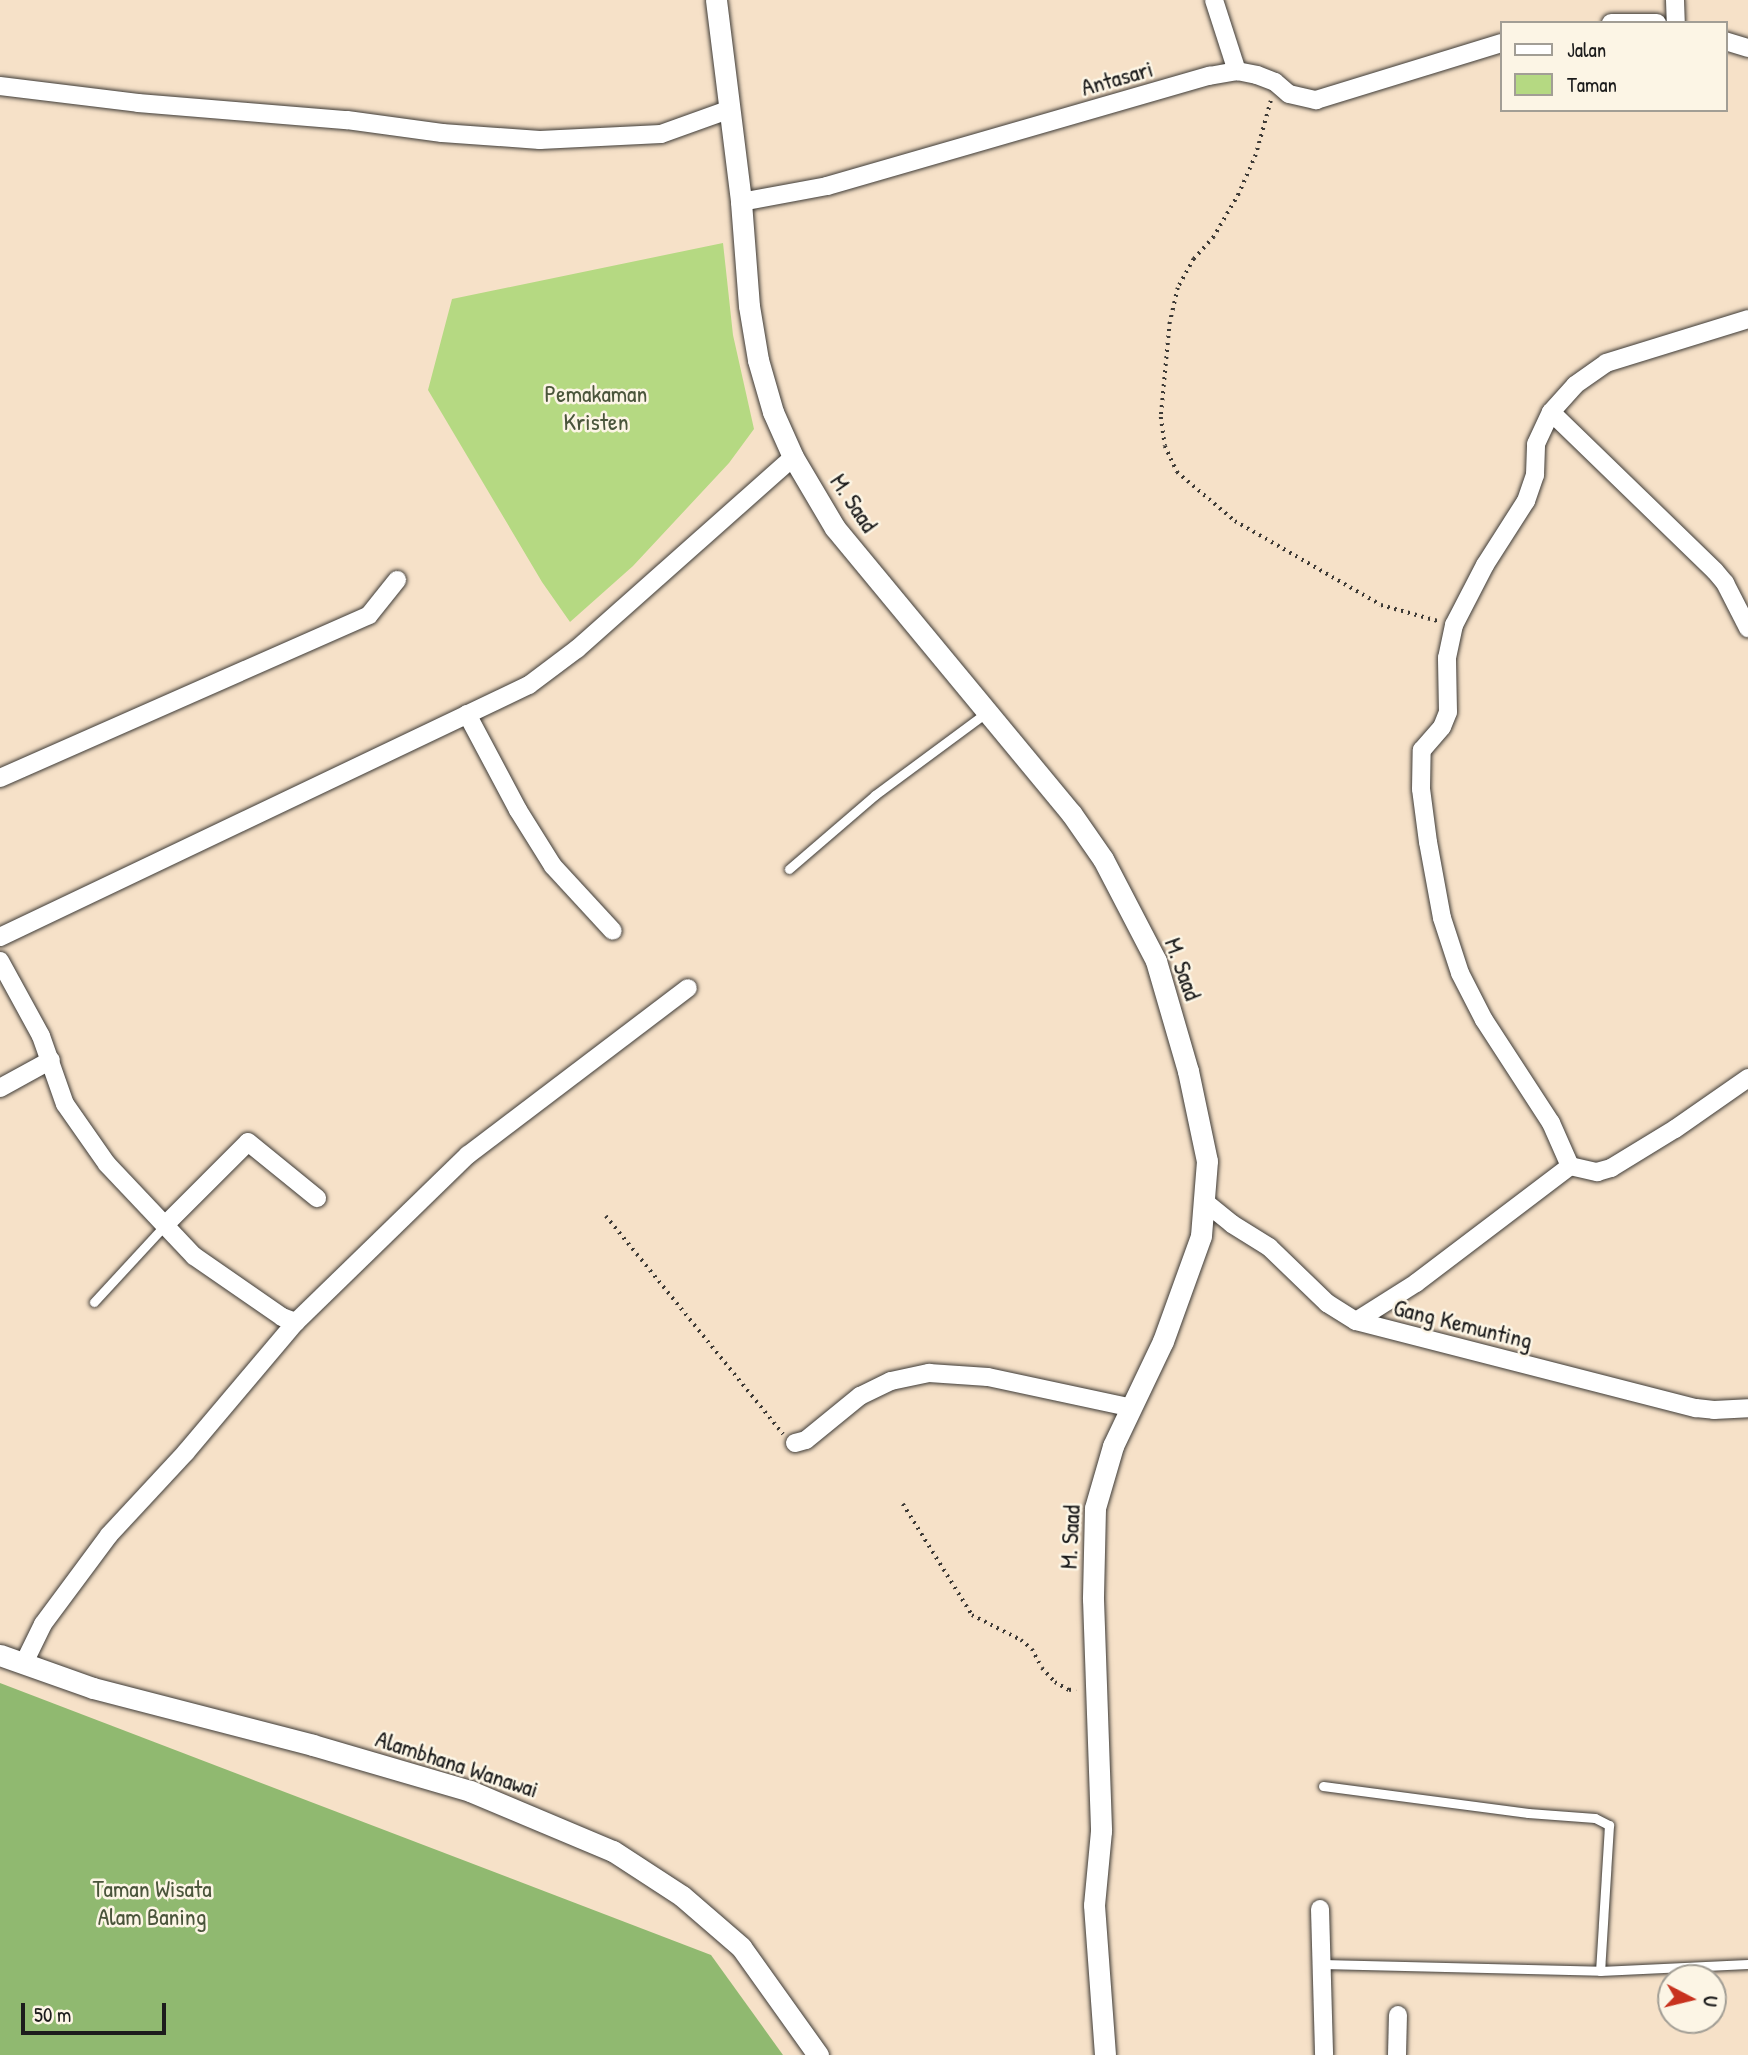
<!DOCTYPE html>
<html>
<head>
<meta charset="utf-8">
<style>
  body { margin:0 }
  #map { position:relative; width:1748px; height:2055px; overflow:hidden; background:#f6e1c8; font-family:"Patrick Hand",sans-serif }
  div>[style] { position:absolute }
  .green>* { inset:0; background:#b5d982 }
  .forest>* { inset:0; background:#90b970 }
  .path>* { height:3.5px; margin-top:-1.75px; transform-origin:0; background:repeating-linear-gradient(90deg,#3d3a36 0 2px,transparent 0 7px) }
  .roads { filter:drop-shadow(0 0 2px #3d3a36) drop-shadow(0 0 2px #3d3a36) }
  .service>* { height:9px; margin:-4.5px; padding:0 4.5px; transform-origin:4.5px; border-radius:4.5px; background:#fff }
  .minor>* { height:18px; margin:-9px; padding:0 9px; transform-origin:9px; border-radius:9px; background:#fff }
  .tertiary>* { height:21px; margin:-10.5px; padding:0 10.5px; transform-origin:10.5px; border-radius:10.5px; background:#fff }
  span { translate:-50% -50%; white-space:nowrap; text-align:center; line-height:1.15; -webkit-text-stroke:5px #fcf5e5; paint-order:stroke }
  .street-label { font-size:24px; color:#1c1c1c }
  .park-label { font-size:24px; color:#4a553b }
  .legend { position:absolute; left:1500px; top:21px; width:228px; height:91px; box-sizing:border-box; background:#fcf5e5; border:2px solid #a29e95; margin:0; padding:9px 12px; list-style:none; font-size:21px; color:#1c1c1c }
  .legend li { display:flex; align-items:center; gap:14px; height:35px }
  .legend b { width:35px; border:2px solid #a29e95 }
  .north { position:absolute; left:1657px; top:1964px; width:70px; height:70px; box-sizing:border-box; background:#fcf5e5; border:2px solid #a29e95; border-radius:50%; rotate:97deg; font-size:19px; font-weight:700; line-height:28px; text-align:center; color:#1c1c1c }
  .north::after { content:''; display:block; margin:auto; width:24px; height:32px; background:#c8321e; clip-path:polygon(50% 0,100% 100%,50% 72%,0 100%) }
  .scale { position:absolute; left:21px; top:2003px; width:145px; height:32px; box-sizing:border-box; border:4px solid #1c1c1c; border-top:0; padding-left:9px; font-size:21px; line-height:24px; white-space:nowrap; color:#1c1c1c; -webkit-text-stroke:5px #fcf5e5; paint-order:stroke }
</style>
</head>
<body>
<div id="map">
  <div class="green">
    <div style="clip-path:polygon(723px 243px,733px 335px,754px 429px,729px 463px,633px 566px,570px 622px,542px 582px,428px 390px,452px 299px)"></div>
  </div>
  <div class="forest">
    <div style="clip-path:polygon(0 1683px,711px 1955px,783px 2055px,0 2055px)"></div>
  </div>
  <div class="path">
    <div style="left:1271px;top:101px;width:56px;rotate:105.5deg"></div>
    <div style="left:1256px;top:155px;width:43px;rotate:113.6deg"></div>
    <div style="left:1239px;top:194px;width:50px;rotate:120.2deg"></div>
    <div style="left:1214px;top:237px;width:30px;rotate:132deg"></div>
    <div style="left:1194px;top:259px;width:33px;rotate:119deg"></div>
    <div style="left:1178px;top:288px;width:35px;rotate:103deg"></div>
    <div style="left:1170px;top:322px;width:95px;rotate:95.4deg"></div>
    <div style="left:1161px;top:417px;width:29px;rotate:82deg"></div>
    <div style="left:1165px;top:446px;width:29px;rotate:65deg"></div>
    <div style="left:1177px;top:472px;width:76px;rotate:40.2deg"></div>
    <div style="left:1235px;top:521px;width:168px;rotate:29.9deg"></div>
    <div style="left:1381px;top:605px;width:59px;rotate:15.7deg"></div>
    <div style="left:606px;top:1216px;width:281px;rotate:50.9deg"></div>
    <div style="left:903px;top:1504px;width:131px;rotate:58.1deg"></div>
    <div style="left:972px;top:1615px;width:55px;rotate:27deg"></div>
    <div style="left:1021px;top:1640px;width:14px;rotate:39deg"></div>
    <div style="left:1032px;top:1649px;width:21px;rotate:62deg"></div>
    <div style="left:1042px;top:1668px;width:19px;rotate:47deg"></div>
    <div style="left:1055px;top:1682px;width:16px;rotate:30deg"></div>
    <div style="left:1069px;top:1690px;width:7px;rotate:-8deg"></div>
  </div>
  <div class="roads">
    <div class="service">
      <div style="left:789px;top:869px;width:113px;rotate:-40.7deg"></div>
      <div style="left:875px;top:795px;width:139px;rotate:-36.5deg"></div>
      <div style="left:94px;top:1302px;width:105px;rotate:-47.3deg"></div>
      <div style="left:1323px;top:1786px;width:207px;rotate:7.5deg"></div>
      <div style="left:1528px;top:1813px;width:67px;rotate:4.3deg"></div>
      <div style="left:1595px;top:1818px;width:16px;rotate:27deg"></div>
      <div style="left:1609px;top:1825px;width:146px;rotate:93.5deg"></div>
      <div style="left:1322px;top:1964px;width:278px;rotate:1.4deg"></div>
      <div style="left:1600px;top:1971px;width:148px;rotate:-2.7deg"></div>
    </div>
    <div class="minor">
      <div style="left:1214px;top:0;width:75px;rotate:72.1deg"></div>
      <div style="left:1675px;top:0;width:23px;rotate:88deg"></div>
      <div style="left:1611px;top:23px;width:46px"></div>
      <div style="left:1725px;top:41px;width:24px;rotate:17deg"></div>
      <div style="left:0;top:86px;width:139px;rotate:7deg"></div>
      <div style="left:138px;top:103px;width:210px;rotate:4.7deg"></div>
      <div style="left:347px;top:120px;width:96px;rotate:7.8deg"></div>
      <div style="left:442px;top:133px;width:98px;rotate:4.1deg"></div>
      <div style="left:540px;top:140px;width:121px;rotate:-2.8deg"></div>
      <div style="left:661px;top:134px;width:71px;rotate:-19.7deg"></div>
      <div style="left:741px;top:202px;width:87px;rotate:-10.5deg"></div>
      <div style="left:827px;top:186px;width:398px;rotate:-16.1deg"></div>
      <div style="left:1209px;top:76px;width:28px;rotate:-10deg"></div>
      <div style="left:1237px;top:71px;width:20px;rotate:11deg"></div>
      <div style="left:1257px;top:75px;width:19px;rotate:21deg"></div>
      <div style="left:1275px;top:82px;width:18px;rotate:41deg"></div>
      <div style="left:1289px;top:94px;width:28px;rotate:13deg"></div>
      <div style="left:1316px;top:100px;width:194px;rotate:-17.1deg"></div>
      <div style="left:1551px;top:412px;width:228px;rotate:44.1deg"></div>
      <div style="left:1715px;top:571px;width:16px;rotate:50deg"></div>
      <div style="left:1725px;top:583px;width:51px;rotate:62.9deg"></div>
      <div style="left:467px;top:714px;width:109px;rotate:62deg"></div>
      <div style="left:518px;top:810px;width:66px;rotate:58deg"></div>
      <div style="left:553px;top:866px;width:88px;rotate:47.3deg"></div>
      <div style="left:0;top:778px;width:403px;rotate:-23.8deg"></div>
      <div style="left:369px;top:615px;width:45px;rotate:-51.3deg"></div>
      <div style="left:0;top:937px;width:586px;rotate:-25.47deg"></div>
      <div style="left:529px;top:685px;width:60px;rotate:-36.9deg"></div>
      <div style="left:577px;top:649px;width:289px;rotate:-41.6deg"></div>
      <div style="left:0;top:961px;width:85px;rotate:61.3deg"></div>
      <div style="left:41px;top:1036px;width:72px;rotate:70.6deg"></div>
      <div style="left:65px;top:1104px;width:73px;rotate:55deg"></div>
      <div style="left:107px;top:1164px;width:127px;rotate:46.6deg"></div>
      <div style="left:194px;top:1256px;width:107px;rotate:34.7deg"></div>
      <div style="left:282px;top:1317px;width:15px;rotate:20deg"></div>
      <div style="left:0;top:1088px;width:58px;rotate:-28.8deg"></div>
      <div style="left:1570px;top:1166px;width:47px;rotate:-113.8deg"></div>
      <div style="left:1551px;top:1123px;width:123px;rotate:-123deg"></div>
      <div style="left:1484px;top:1020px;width:53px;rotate:-117.1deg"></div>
      <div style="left:1460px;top:973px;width:58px;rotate:-108.1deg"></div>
      <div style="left:1442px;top:918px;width:77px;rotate:-100.4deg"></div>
      <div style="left:1428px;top:842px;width:53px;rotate:-97.5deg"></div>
      <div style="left:1421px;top:789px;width:39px;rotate:-89deg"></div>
      <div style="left:1422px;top:750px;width:30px;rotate:-49deg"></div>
      <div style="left:1442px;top:727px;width:16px;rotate:-68deg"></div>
      <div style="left:1448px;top:712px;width:54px;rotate:-91.1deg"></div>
      <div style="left:1447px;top:658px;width:34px;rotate:-78deg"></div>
      <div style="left:1454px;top:625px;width:68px;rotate:-62.7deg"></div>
      <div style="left:1485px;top:565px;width:76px;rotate:-57.4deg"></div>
      <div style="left:1526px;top:501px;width:28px;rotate:-71deg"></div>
      <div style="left:1535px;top:475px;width:31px;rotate:-88deg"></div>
      <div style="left:1536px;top:444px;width:35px;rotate:-65deg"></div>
      <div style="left:1551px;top:412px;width:36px;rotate:-48deg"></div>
      <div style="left:1575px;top:385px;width:38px;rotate:-35deg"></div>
      <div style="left:1606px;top:363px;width:149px;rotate:-17.2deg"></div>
      <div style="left:1205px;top:1202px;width:35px;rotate:39deg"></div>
      <div style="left:1232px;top:1224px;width:44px;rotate:31.9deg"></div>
      <div style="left:1269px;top:1247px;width:81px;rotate:44deg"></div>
      <div style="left:1327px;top:1303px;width:34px;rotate:32deg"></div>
      <div style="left:1356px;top:1321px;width:351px;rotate:14.4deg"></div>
      <div style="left:1696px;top:1408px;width:18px;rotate:6deg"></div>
      <div style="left:1714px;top:1410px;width:34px;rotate:-3deg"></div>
      <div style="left:165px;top:1225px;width:117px;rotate:-45deg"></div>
      <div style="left:248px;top:1142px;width:89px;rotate:39.1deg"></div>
      <div style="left:1356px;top:1321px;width:71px;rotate:-32.3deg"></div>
      <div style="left:1416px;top:1283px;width:193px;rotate:-37.2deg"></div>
      <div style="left:1570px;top:1166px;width:28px;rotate:13deg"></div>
      <div style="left:1597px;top:1172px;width:15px;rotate:-16deg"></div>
      <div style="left:1611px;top:1168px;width:75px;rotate:-31.4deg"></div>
      <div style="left:1675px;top:1129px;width:89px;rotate:-34.9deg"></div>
      <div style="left:795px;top:1443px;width:11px;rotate:-15deg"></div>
      <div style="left:806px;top:1440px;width:70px;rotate:-39.2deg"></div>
      <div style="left:860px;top:1396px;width:34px;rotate:-26deg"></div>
      <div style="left:891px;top:1381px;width:39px;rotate:-12deg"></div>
      <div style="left:929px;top:1373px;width:59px;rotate:3.9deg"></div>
      <div style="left:988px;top:1377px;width:147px;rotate:12.1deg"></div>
      <div style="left:24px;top:1663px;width:43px;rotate:-64deg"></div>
      <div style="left:43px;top:1624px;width:111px;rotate:-53.4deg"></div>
      <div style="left:109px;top:1535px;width:113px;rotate:-47.1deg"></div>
      <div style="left:186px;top:1452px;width:170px;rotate:-49.8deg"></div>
      <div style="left:296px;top:1322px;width:240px;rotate:-44.2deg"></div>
      <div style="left:468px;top:1155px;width:276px;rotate:-37.2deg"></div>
      <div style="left:1320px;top:1909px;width:146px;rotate:88.4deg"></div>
      <div style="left:1397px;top:2055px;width:40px;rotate:-88.6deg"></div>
    </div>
    <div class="tertiary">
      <div style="left:716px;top:0;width:204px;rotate:82.9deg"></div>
      <div style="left:741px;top:202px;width:104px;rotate:85.6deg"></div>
      <div style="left:749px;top:306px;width:55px;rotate:80.5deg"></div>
      <div style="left:758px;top:360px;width:54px;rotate:73.9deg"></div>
      <div style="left:773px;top:412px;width:49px;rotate:66deg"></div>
      <div style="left:793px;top:457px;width:82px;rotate:59.4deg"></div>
      <div style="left:835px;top:528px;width:370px;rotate:50.4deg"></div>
      <div style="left:1071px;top:813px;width:56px;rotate:55.2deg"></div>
      <div style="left:1103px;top:859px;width:115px;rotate:62.5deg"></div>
      <div style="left:1156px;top:961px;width:115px;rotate:73.8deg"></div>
      <div style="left:1188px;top:1071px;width:92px;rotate:78.1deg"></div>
      <div style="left:1207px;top:1161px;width:75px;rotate:94.6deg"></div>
      <div style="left:1201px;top:1236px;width:112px;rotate:109.9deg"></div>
      <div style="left:1163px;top:1341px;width:116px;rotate:115.5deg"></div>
      <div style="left:1113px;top:1446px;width:65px;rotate:106.2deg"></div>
      <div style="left:1095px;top:1508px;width:91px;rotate:91.3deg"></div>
      <div style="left:1093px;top:1599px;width:232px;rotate:88deg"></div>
      <div style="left:1101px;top:1831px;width:74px;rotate:95.4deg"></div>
      <div style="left:1094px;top:1905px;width:150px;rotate:85.8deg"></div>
      <div style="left:0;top:1655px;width:99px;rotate:19.5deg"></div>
      <div style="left:93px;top:1688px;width:227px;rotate:14.5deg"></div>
      <div style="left:313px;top:1745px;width:164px;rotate:16.3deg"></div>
      <div style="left:470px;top:1791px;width:155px;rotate:22.8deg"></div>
      <div style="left:613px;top:1851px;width:82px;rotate:33.1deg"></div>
      <div style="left:682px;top:1896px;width:78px;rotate:40.8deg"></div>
      <div style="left:741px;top:1947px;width:133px;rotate:54.5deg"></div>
    </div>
  </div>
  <div class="street-label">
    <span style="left:1117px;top:78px;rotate:-16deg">Antasari</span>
    <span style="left:854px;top:503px;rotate:56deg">M. Saad</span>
    <span style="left:1183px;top:969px;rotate:70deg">M. Saad</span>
    <span style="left:1463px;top:1324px;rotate:14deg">Gang Kemunting</span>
    <span style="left:1070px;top:1537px;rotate:-87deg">M. Saad</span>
    <span style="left:457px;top:1764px;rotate:18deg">Alambhana Wanawai</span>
  </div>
  <div class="park-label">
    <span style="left:596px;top:408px">Pemakaman<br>Kristen</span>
    <span style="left:152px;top:1903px">Taman Wisata<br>Alam Baning</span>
  </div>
  <ul class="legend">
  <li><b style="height:9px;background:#fff"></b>Jalan</li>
  <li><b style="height:19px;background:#b5d982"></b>Taman</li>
  </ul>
  <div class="north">U</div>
  <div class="scale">50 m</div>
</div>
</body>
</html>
